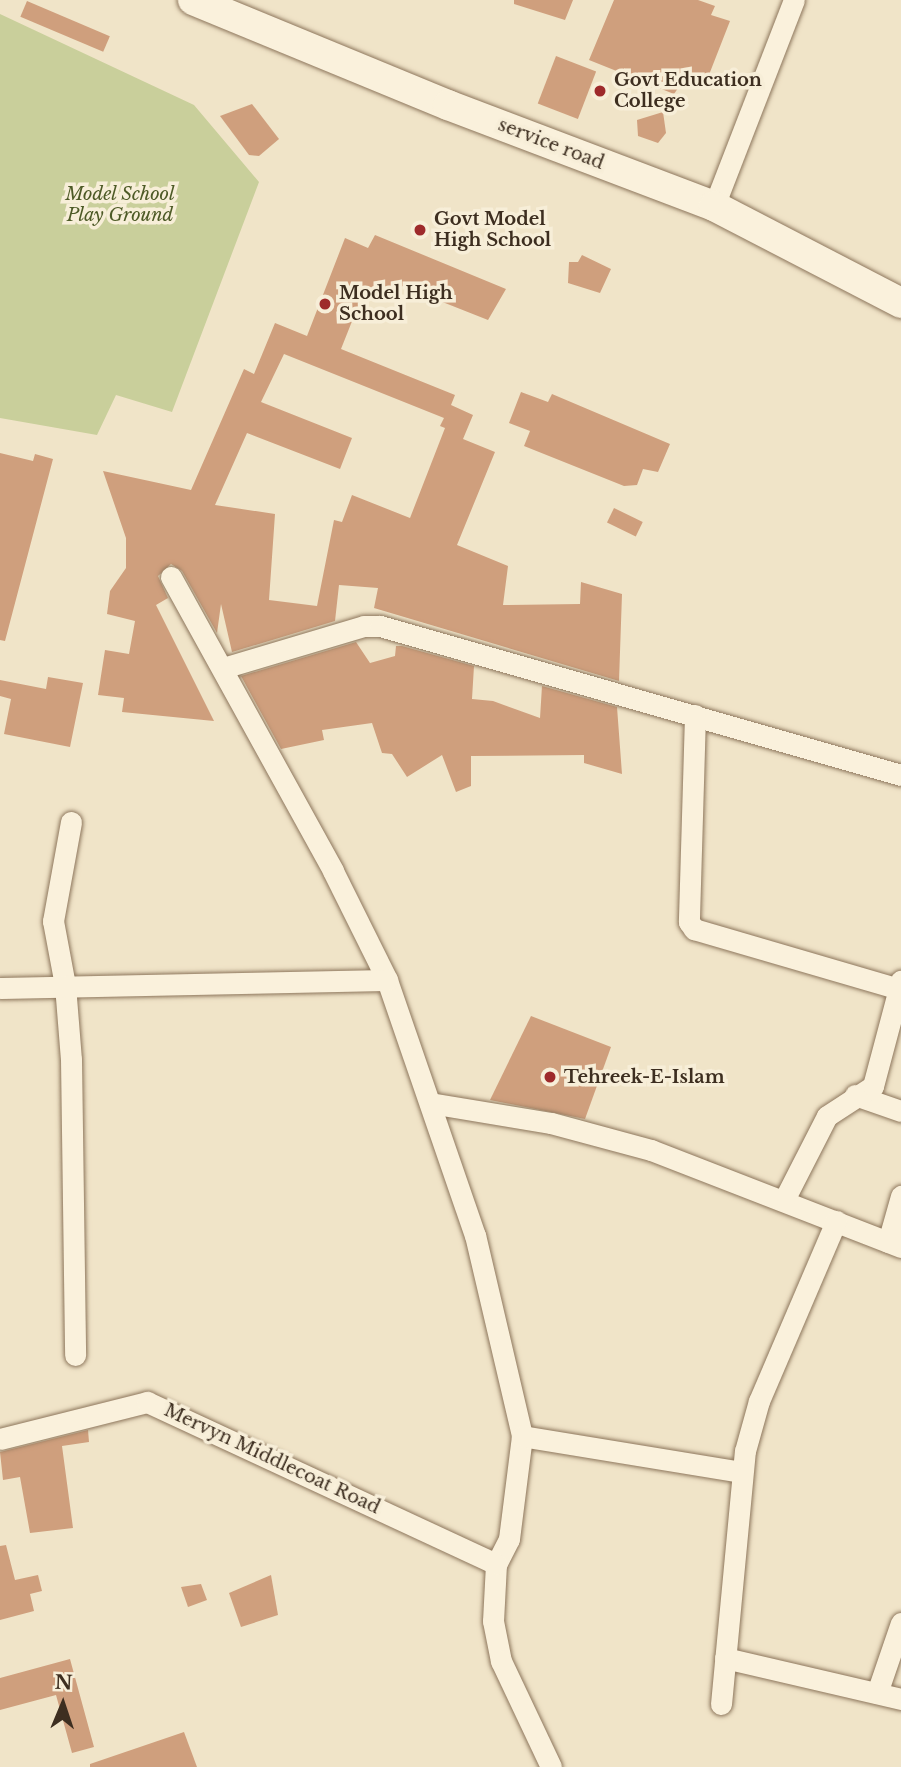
<!DOCTYPE html>
<html>
<head>
<meta charset="utf-8">
<style>
  body { margin:0 }
  #map { position:relative; width:901px; height:1767px; overflow:hidden; background:#f0e4c8; font-family:"Libre Baskerville",serif }
  div>[style] { position:absolute }
  .green>* { inset:0; background:#c9cf9b }
  .building>* { inset:0; background:#cf9f7d; transform-origin:0 0 }
  .roads { filter:drop-shadow(0 0 2px #8d765c) drop-shadow(0 0 2px #8d765c) }
  .street>* { height:21px; margin:-10.5px; padding:0 10.5px; transform-origin:10.5px; border-radius:10.5px; background:#faf1dc }
  .secondary>* { height:30px; margin:-15px; padding:0 15px; transform-origin:15px; border-radius:15px; background:#faf1dc }
  .dots>* { width:19px; height:19px; translate:-50% -50%; box-sizing:border-box; border:4px solid #f7eed8; border-radius:50% }
  span { translate:-50% -50%; white-space:nowrap; text-align:center; line-height:1.15; -webkit-text-stroke:7px #f7eed8; paint-order:stroke }
  .poi-label { font-size:18px; color:#3d2e20; font-weight:700 }
  .left { translate:0 -50%; text-align:left }
  .street-label { font-size:18px; color:#3d2e20 }
  .park-label { font-size:18px; color:#4d5a26; font-style:italic }
  .north { position:absolute; left:28px; top:1669px; width:70px; height:70px; -webkit-text-stroke:5px #f7eed8; paint-order:stroke; rotate:2deg; font-size:19px; font-weight:700; line-height:28px; text-align:center; color:#3d2e20 }
  .north::after { content:''; display:block; margin:auto; width:24px; height:32px; background:#3d2e20; clip-path:polygon(50% 0,100% 100%,50% 72%,0 100%) }
</style>
</head>
<body>
<div id="map">
  <div class="green">
    <div style="clip-path:polygon(0 14px,194px 105px,259px 182px,172px 412px,116px 395px,97px 435px,0 418px)"></div>
  </div>
  <div class="building">
    <div style="clip-path:polygon(514px 0,573px 0,565px 20px,514px 4px)"></div>
    <div style="clip-path:polygon(614px 0,698px 0,715px 6px,711px 15px,730px 21px,705px 85px,685px 78px,674px 94px,589px 60px)"></div>
    <div style="left:27px;top:1px;width:90px;height:17px;rotate:23deg"></div>
    <div style="left:556px;top:56px;width:43px;height:51px;rotate:21deg"></div>
    <div style="clip-path:polygon(252px 104px,279px 139px,259px 156px,249px 155px,220px 116px)"></div>
    <div style="clip-path:polygon(663px 112px,666px 133px,658px 143px,638px 136px,637px 120px)"></div>
    <div style="clip-path:polygon(evenodd,375px 235px,506px 289px,488px 320px,402px 286px,396px 296px,366px 286px,341px 349px,455px 395px,451px 405px,473px 415px,463px 439px,495px 452px,457px 545px,508px 566px,503px 605px,580px 604px,581px 582px,622px 594px,619px 681px,374px 608px,378px 588px,339px 585px,335px 621px,232px 652px,221px 604px,217px 633px,182px 571px,171px 564px,158px 576px,168px 598px,156px 605px,214px 721px,122px 712px,124px 698px,98px 695px,105px 650px,129px 654px,135px 621px,107px 614px,110px 591px,126px 568px,126px 538px,103px 471px,191px 490px,244px 369px,254px 374px,275px 323px,307px 336px,345px 238px,368px 248px,375px 235px,284px 354px,444px 418px,440px 426px,445px 428px,410px 518px,352px 495px,342px 522px,334px 520px,317px 606px,269px 600px,275px 514px,215px 505px,247px 433px,340px 469px,352px 438px,261px 402px,284px 354px)"></div>
    <div style="clip-path:polygon(582px 255px,611px 269px,600px 293px,568px 283px,569px 262px,578px 262px)"></div>
    <div style="clip-path:polygon(521px 392px,548px 402px,552px 394px,670px 444px,658px 472px,643px 469px,637px 485px,624px 486px,524px 446px,530px 431px,509px 423px)"></div>
    <div style="clip-path:polygon(0 453px,33px 461px,35px 454px,53px 459px,5px 641px,0 640px)"></div>
    <div style="left:614px;top:508px;width:32px;height:16px;rotate:26deg"></div>
    <div style="clip-path:polygon(356px 642px,370px 663px,395px 656px,396px 646px,402px 646px,474px 666px,472px 699px,493px 701px,540px 718px,542px 686px,617px 707px,622px 774px,584px 763px,584px 755px,471px 756px,471px 786px,456px 792px,442px 755px,407px 777px,392px 754px,382px 753px,372px 723px,322px 730px,324px 740px,281px 749px,241px 676px)"></div>
    <div style="clip-path:polygon(48px 677px,83px 683px,70px 747px,4px 734px,11px 699px,0 696px,0 680px,46px 689px)"></div>
    <div style="clip-path:polygon(531px 1016px,611px 1047px,585px 1119px,490px 1100px)"></div>
    <div style="clip-path:polygon(88px 1430px,89px 1442px,62px 1446px,73px 1528px,30px 1533px,20px 1477px,3px 1480px,0 1452px)"></div>
    <div style="clip-path:polygon(6px 1545px,15px 1580px,38px 1575px,42px 1591px,30px 1594px,34px 1611px,0 1620px,0 1546px)"></div>
    <div style="clip-path:polygon(271px 1575px,278px 1615px,241px 1627px,229px 1593px)"></div>
    <div style="clip-path:polygon(201px 1584px,207px 1600px,188px 1607px,181px 1587px)"></div>
    <div style="clip-path:polygon(70px 1659px,94px 1747px,72px 1753px,56px 1695px,0 1710px,0 1678px)"></div>
    <div style="clip-path:polygon(184px 1732px,197px 1767px,90px 1767px,90px 1764px)"></div>
  </div>
  <div class="roads">
    <div class="street">
      <div style="left:714px;top:206px;width:221px;rotate:-68.8deg"></div>
      <div style="left:171px;top:577px;width:336px;rotate:61.1deg"></div>
      <div style="left:333px;top:871px;width:122px;rotate:63.6deg"></div>
      <div style="left:387px;top:980px;width:270px;rotate:71deg"></div>
      <div style="left:475px;top:1235px;width:206px;rotate:76.8deg"></div>
      <div style="left:522px;top:1436px;width:104px;rotate:97.2deg"></div>
      <div style="left:509px;top:1539px;width:28px;rotate:117deg"></div>
      <div style="left:496px;top:1564px;width:57px;rotate:93deg"></div>
      <div style="left:493px;top:1621px;width:41px;rotate:78.7deg"></div>
      <div style="left:501px;top:1661px;width:117px;rotate:64.7deg"></div>
      <div style="left:223px;top:668px;width:147px;rotate:-16.6deg"></div>
      <div style="left:364px;top:626px;width:16px"></div>
      <div style="left:380px;top:626px;width:542px;rotate:15.96deg"></div>
      <div style="left:695px;top:715px;width:207px;rotate:91.7deg"></div>
      <div style="left:689px;top:922px;width:9px;rotate:54deg"></div>
      <div style="left:694px;top:929px;width:214px;rotate:16.3deg"></div>
      <div style="left:71px;top:822px;width:101px;rotate:100.3deg"></div>
      <div style="left:53px;top:921px;width:65px;rotate:79.4deg"></div>
      <div style="left:65px;top:985px;width:74px;rotate:85.4deg"></div>
      <div style="left:71px;top:1059px;width:296px;rotate:89.2deg"></div>
      <div style="left:0;top:988px;width:387px;rotate:-1.2deg"></div>
      <div style="left:855px;top:1095px;width:49px;rotate:19.2deg"></div>
      <div style="left:430px;top:1103px;width:123px;rotate:9.4deg"></div>
      <div style="left:551px;top:1123px;width:104px;rotate:15.1deg"></div>
      <div style="left:651px;top:1150px;width:268px;rotate:21.2deg"></div>
      <div style="left:784px;top:1200px;width:94px;rotate:-62.9deg"></div>
      <div style="left:827px;top:1116px;width:55px;rotate:-33.1deg"></div>
      <div style="left:873px;top:1086px;width:109px;rotate:-75.1deg"></div>
      <div style="left:888px;top:1242px;width:48px;rotate:-74.2deg"></div>
      <div style="left:522px;top:1436px;width:222px;rotate:9.3deg"></div>
      <div style="left:0;top:1439px;width:152px;rotate:-14.1deg"></div>
      <div style="left:147px;top:1402px;width:385px;rotate:24.9deg"></div>
      <div style="left:725px;top:1658px;width:181px;rotate:13.1deg"></div>
      <div style="left:877px;top:1693px;width:74px;rotate:-71.1deg"></div>
      <div style="left:721px;top:1704px;width:254px;rotate:-84.6deg"></div>
      <div style="left:745px;top:1451px;width:52px;rotate:-74.4deg"></div>
      <div style="left:759px;top:1401px;width:196px;rotate:-66.8deg"></div>
    </div>
    <div class="secondary">
      <div style="left:193px;top:0;width:276px;rotate:22.4deg"></div>
      <div style="left:448px;top:105px;width:285px;rotate:20.8deg"></div>
      <div style="left:714px;top:206px;width:211px;rotate:27.4deg"></div>
    </div>
  </div>
  <div class="dots">
    <div style="left:600px;top:91px;background:#9e2a2b"></div>
    <div style="left:420px;top:230px;background:#9e2a2b"></div>
    <div style="left:325px;top:304px;background:#9e2a2b"></div>
    <div style="left:550px;top:1077px;background:#9e2a2b"></div>
  </div>
  <div class="poi-label">
    <span class="left" style="left:614px;top:91px">Govt Education<br>College</span>
    <span class="left" style="left:434px;top:230px">Govt Model<br>High School</span>
    <span class="left" style="left:339px;top:304px">Model High<br>School</span>
    <span class="left" style="left:564px;top:1077px">Tehreek-E-Islam</span>
  </div>
  <div class="street-label">
    <span style="left:551px;top:144px;rotate:21deg">service road</span>
    <span style="left:272px;top:1459px;rotate:25deg">Mervyn Middlecoat Road</span>
  </div>
  <div class="park-label">
    <span style="left:120px;top:205px">Model School<br>Play Ground</span>
  </div>
  <div class="north">N</div>
</div>
</body>
</html>
